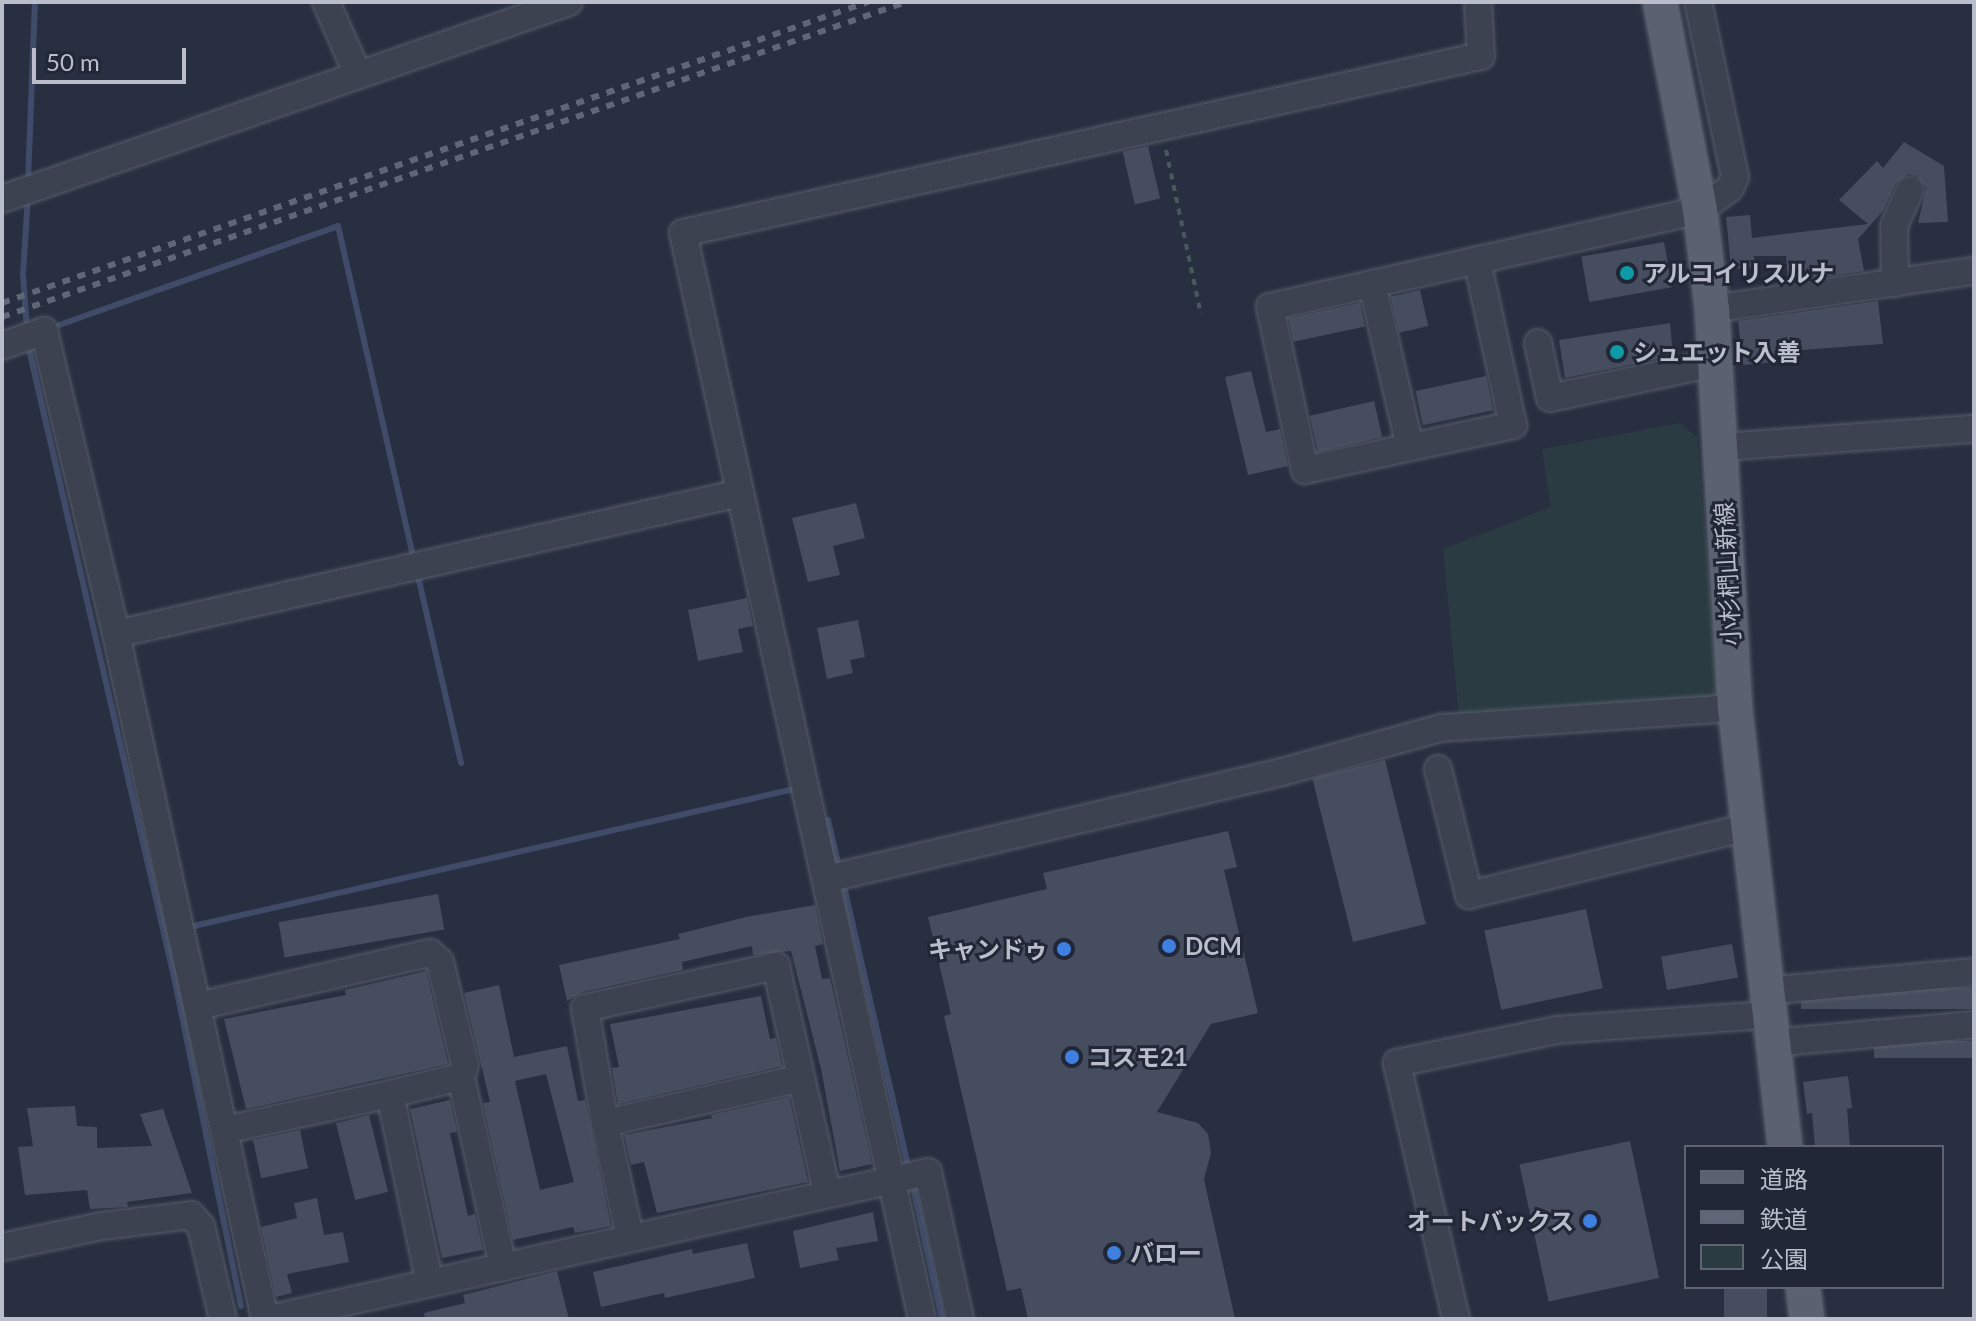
<!DOCTYPE html>
<html>
<head>
<meta charset="utf-8">
<style>
  body { margin:0 }
  #map { position:relative; width:1976px; height:1321px; overflow:hidden; background:#282f40; font-family:Lato,"Noto Sans JP",sans-serif }
  div>[style] { position:absolute }
  .green>* { inset:0; background:#2a3c41 }
  .stream>* { height:6px; margin:-3px; padding:0 3px; transform-origin:3px; border-radius:3px; background:#3f4b68 }
  .building>* { inset:0; background:#454d5f; transform-origin:0 0 }
  .path>* { height:4px; margin-top:-2px; transform-origin:0; background:repeating-linear-gradient(90deg,#48595e 0 6px,transparent 0 12px) }
  .roads { filter:drop-shadow(0 0 2px #575d6b) drop-shadow(0 0 2px #575d6b) }
  .minor>* { height:26px; margin:-13px; padding:0 13px; transform-origin:13px; border-radius:13px; background:#3c4250 }
  .major>* { height:34px; margin:-17px; padding:0 17px; transform-origin:17px; border-radius:17px; background:#5a6170 }
  .rail>* { height:6px; margin-top:-3px; transform-origin:0; background:repeating-linear-gradient(90deg,#5f6677 0 8px,transparent 0 16px) }
  .dots>* { width:22px; height:22px; translate:-50% -50%; box-sizing:border-box; border:4px solid #212736; border-radius:50% }
  span { translate:-50% -50%; white-space:nowrap; text-align:center; line-height:1.15; -webkit-text-stroke:6px #212736; paint-order:stroke }
  .poi-label { font-size:24px; color:#b9beca; font-weight:700 }
  .left { translate:0 -50%; text-align:left }
  .right { translate:-100% -50%; text-align:right }
  .street-label { font-size:24px; color:#b9beca }
  .frame { position:absolute; inset:0; border:4px solid #b9beca; pointer-events:none }
  .legend { position:absolute; left:1684px; top:1145px; width:260px; height:144px; box-sizing:border-box; background:#212736; border:2px solid #5e6371; margin:0; padding:10px 14px; list-style:none; font-size:24px; color:#b9beca }
  .legend li { display:flex; align-items:center; gap:16px; height:40px }
  .legend b { width:40px; border:2px solid #5e6371 }
  .scale { position:absolute; left:32px; top:48px; width:154px; height:36px; box-sizing:border-box; border:4px solid #b9beca; border-top:0; padding-left:10px; font-size:24px; line-height:28px; white-space:nowrap; color:#b9beca; -webkit-text-stroke:6px #212736; paint-order:stroke }
</style>
</head>
<body>
<div id="map">
  <div class="green">
    <div style="clip-path:polygon(1680px 423px,1697px 437px,1719px 700px,1459px 717px,1443px 549px,1551px 507px,1542px 449px)"></div>
  </div>
  <div class="stream">
    <div style="left:28px;top:182px;width:180px;rotate:-87.8deg"></div>
    <div style="left:59px;top:325px;width:296px;rotate:-19.5deg"></div>
    <div style="left:338px;top:226px;width:344px;rotate:77.2deg"></div>
    <div style="left:27px;top:330px;width:56px;rotate:-94.1deg"></div>
    <div style="left:23px;top:274px;width:77px;rotate:-86.3deg"></div>
    <div style="left:28px;top:345px;width:649px;rotate:76.99deg"></div>
    <div style="left:174px;top:977px;width:336px;rotate:78.5deg"></div>
    <div style="left:417px;top:572px;width:196px;rotate:77deg"></div>
    <div style="left:828px;top:820px;width:52px;rotate:76.8deg"></div>
    <div style="left:843px;top:882px;width:296px;rotate:77.1deg"></div>
    <div style="left:185px;top:928px;width:629px;rotate:-12.86deg"></div>
    <div style="left:912px;top:1182px;width:140px;rotate:77.6deg"></div>
  </div>
  <div class="building">
    <div style="clip-path:polygon(1904px 142px,1944px 166px,1948px 222px,1918px 223px,1926px 188px,1917px 176px,1908px 174px,1896px 183px,1883px 211px,1858px 239px,1864px 271px,1788px 282px,1786px 256px,1754px 256px,1755px 267px,1731px 269px,1726px 217px,1750px 215px,1752px 238px,1868px 224px,1839px 200px,1877px 161px,1883px 168px)"></div>
    <div style="left:1148px;top:146px;width:54px;height:26px;rotate:77deg"></div>
    <div style="left:1664px;top:242px;width:46px;height:84px;rotate:80deg"></div>
    <div style="left:1420px;top:290px;width:37px;height:30px;rotate:77deg"></div>
    <div style="clip-path:polygon(1878px 301px,1883px 344px,1775px 352px,1776px 362px,1743px 365px,1738px 321px)"></div>
    <div style="left:1360px;top:303px;width:24px;height:73px;rotate:78deg"></div>
    <div style="clip-path:polygon(1670px 323px,1673px 356px,1565px 378px,1559px 340px)"></div>
    <div style="clip-path:polygon(1251px 371px,1266px 432px,1280px 429px,1288px 466px,1248px 475px,1225px 377px)"></div>
    <div style="left:1486px;top:376px;width:35px;height:72px;rotate:78deg"></div>
    <div style="left:1374px;top:401px;width:37px;height:66px;rotate:77deg"></div>
    <div style="clip-path:polygon(856px 503px,865px 538px,833px 546px,840px 575px,808px 582px,792px 518px)"></div>
    <div style="clip-path:polygon(747px 598px,753px 626px,738px 629px,743px 652px,698px 661px,688px 610px)"></div>
    <div style="clip-path:polygon(858px 620px,865px 657px,850px 660px,853px 673px,827px 679px,817px 628px)"></div>
    <div style="left:1385px;top:760px;width:169px;height:75px;rotate:76deg"></div>
    <div style="clip-path:polygon(1228px 831px,1237px 867px,1224px 870px,1258px 1013px,1211px 1024px,1157px 1112px,1198px 1123px,1208px 1134px,1211px 1153px,1204px 1179px,1235px 1319px,1028px 1319px,1021px 1288px,1007px 1291px,944px 1016px,951px 1014px,928px 917px,1047px 889px,1043px 873px)"></div>
    <div style="left:438px;top:894px;width:36px;height:162px;rotate:80deg"></div>
    <div style="clip-path:polygon(815px 905px,823px 944px,815px 946px,822px 979px,830px 978px,872px 1164px,840px 1171px,821px 1069px,791px 951px,753px 955px,752px 946px,682px 962px,683px 970px,582px 992px,567px 1001px,559px 965px,680px 939px,678px 934px,746px 917px)"></div>
    <div style="left:1586px;top:909px;width:81px;height:104px;rotate:78deg"></div>
    <div style="left:1732px;top:944px;width:34px;height:72px;rotate:80deg"></div>
    <div style="clip-path:polygon(426px 971px,448px 1064px,246px 1109px,224px 1019px,346px 995px,345px 990px)"></div>
    <div style="clip-path:polygon(evenodd,499px 985px,514px 1057px,567px 1046px,578px 1101px,585px 1100px,611px 1226px,575px 1233px,573px 1227px,513px 1240px,483px 1103px,490px 1102px,464px 993px,499px 985px,546px 1074px,574px 1182px,540px 1190px,515px 1081px,546px 1074px)"></div>
    <div style="left:1974px;top:988px;width:21px;height:173px;rotate:90deg"></div>
    <div style="clip-path:polygon(761px 996px,770px 1039px,776px 1038px,782px 1066px,618px 1104px,612px 1068px,619px 1067px,610px 1024px)"></div>
    <div style="left:1974px;top:1041px;width:17px;height:100px;rotate:90deg"></div>
    <div style="clip-path:polygon(1848px 1076px,1852px 1108px,1847px 1109px,1850px 1147px,1815px 1147px,1812px 1113px,1807px 1114px,1803px 1082px)"></div>
    <div style="clip-path:polygon(789px 1097px,808px 1182px,657px 1213px,644px 1162px,631px 1165px,624px 1135px,712px 1118px,711px 1115px)"></div>
    <div style="clip-path:polygon(450px 1100px,457px 1132px,450px 1133px,468px 1216px,475px 1214px,483px 1250px,442px 1258px,410px 1109px)"></div>
    <div style="clip-path:polygon(75px 1106px,77px 1126px,97px 1127px,97px 1148px,152px 1146px,140px 1114px,163px 1109px,192px 1193px,127px 1202px,128px 1207px,90px 1209px,87px 1190px,25px 1195px,18px 1147px,33px 1146px,27px 1108px)"></div>
    <div style="left:369px;top:1115px;width:79px;height:34px;rotate:76deg"></div>
    <div style="left:300px;top:1130px;width:39px;height:48px;rotate:78deg"></div>
    <div style="left:1630px;top:1141px;width:140px;height:113px;rotate:78deg"></div>
    <div style="clip-path:polygon(317px 1198px,324px 1235px,343px 1232px,349px 1262px,287px 1274px,292px 1293px,276px 1297px,261px 1227px,297px 1218px,294px 1203px)"></div>
    <div style="clip-path:polygon(873px 1212px,878px 1241px,836px 1248px,839px 1260px,800px 1268px,793px 1231px)"></div>
    <div style="clip-path:polygon(747px 1243px,755px 1278px,665px 1298px,664px 1293px,601px 1307px,593px 1272px,692px 1249px,693px 1254px)"></div>
    <div style="clip-path:polygon(557px 1271px,569px 1319px,425px 1319px,424px 1313px,465px 1303px,463px 1295px)"></div>
    <div style="left:1724px;top:1287px;width:43px;height:32px"></div>
  </div>
  <div class="path">
    <div style="left:1166px;top:150px;width:168px;rotate:78deg"></div>
  </div>
  <div class="roads">
    <div class="minor">
      <div style="left:326px;top:2px;width:80px;rotate:66.3deg"></div>
      <div style="left:2px;top:199px;width:600px;rotate:-19.16deg"></div>
      <div style="left:1477px;top:260px;width:169px;rotate:77.7deg"></div>
      <div style="left:1513px;top:425px;width:213px;rotate:167.8deg"></div>
      <div style="left:1305px;top:470px;width:167px;rotate:-102.1deg"></div>
      <div style="left:1270px;top:307px;width:441px;rotate:-12.7deg"></div>
      <div style="left:1700px;top:210px;width:37px;rotate:-36deg"></div>
      <div style="left:1730px;top:188px;width:12px;rotate:-66deg"></div>
      <div style="left:1735px;top:177px;width:179px;rotate:-101.9deg"></div>
      <div style="left:1895px;top:283px;width:57px;rotate:-91deg"></div>
      <div style="left:1894px;top:226px;width:39px;rotate:-66deg"></div>
      <div style="left:1372px;top:284px;width:167px;rotate:76.9deg"></div>
      <div style="left:1712px;top:309px;width:265px;rotate:-8.3deg"></div>
      <div style="left:1538px;top:343px;width:56px;rotate:77.7deg"></div>
      <div style="left:1550px;top:398px;width:169px;rotate:-12deg"></div>
      <div style="left:2px;top:346px;width:45px;rotate:-19.7deg"></div>
      <div style="left:44px;top:331px;width:311px;rotate:76.6deg"></div>
      <div style="left:116px;top:634px;width:701px;rotate:77.73deg"></div>
      <div style="left:1720px;top:447px;width:255px;rotate:-4.1deg"></div>
      <div style="left:116px;top:634px;width:640px;rotate:-12.73deg"></div>
      <div style="left:1438px;top:769px;width:130px;rotate:76.2deg"></div>
      <div style="left:1469px;top:895px;width:286px;rotate:-13.7deg"></div>
      <div style="left:826px;top:879px;width:468px;rotate:-13.2deg"></div>
      <div style="left:1282px;top:772px;width:165px;rotate:-15.5deg"></div>
      <div style="left:1441px;top:728px;width:295px;rotate:-3.9deg"></div>
      <div style="left:1765px;top:991px;width:210px;rotate:-5.2deg"></div>
      <div style="left:198px;top:1006px;width:238px;rotate:-12.9deg"></div>
      <div style="left:430px;top:953px;width:13px;rotate:42deg"></div>
      <div style="left:440px;top:962px;width:106px;rotate:76.4deg"></div>
      <div style="left:465px;top:1065px;width:13px;rotate:108deg"></div>
      <div style="left:1771px;top:1043px;width:204px;rotate:-5.1deg"></div>
      <div style="left:390px;top:1094px;width:73px;rotate:-13.5deg"></div>
      <div style="left:461px;top:1077px;width:195px;rotate:77.5deg"></div>
      <div style="left:605px;top:1123px;width:117px;rotate:-99.9deg"></div>
      <div style="left:585px;top:1008px;width:196px;rotate:-12.4deg"></div>
      <div style="left:776px;top:966px;width:233px;rotate:77.3deg"></div>
      <div style="left:225px;top:1130px;width:169px;rotate:-12.3deg"></div>
      <div style="left:390px;top:1094px;width:193px;rotate:78.1deg"></div>
      <div style="left:630px;top:1237px;width:117px;rotate:-102.4deg"></div>
      <div style="left:605px;top:1123px;width:201px;rotate:-12.9deg"></div>
      <div style="left:2px;top:1247px;width:102px;rotate:-11.9deg"></div>
      <div style="left:102px;top:1226px;width:90px;rotate:-7deg"></div>
      <div style="left:191px;top:1215px;width:15px;rotate:48deg"></div>
      <div style="left:201px;top:1226px;width:96px;rotate:76.7deg"></div>
      <div style="left:269px;top:1319px;width:675px;rotate:-12.57deg"></div>
      <div style="left:928px;top:1172px;width:150px;rotate:77.7deg"></div>
      <div style="left:922px;top:1319px;width:1112px;rotate:-102.41deg"></div>
      <div style="left:683px;top:233px;width:817px;rotate:-12.51deg"></div>
      <div style="left:1481px;top:56px;width:54px;rotate:-93.2deg"></div>
      <div style="left:1456px;top:1319px;width:263px;rotate:-103deg"></div>
      <div style="left:1397px;top:1063px;width:162px;rotate:-11.7deg"></div>
      <div style="left:1556px;top:1030px;width:212px;rotate:-4.1deg"></div>
    </div>
    <div class="major">
      <div style="left:1660px;top:2px;width:212px;rotate:79.1deg"></div>
      <div style="left:1700px;top:210px;width:100px;rotate:83.1deg"></div>
      <div style="left:1712px;top:309px;width:400px;rotate:86.7deg"></div>
      <div style="left:1735px;top:708px;width:442px;rotate:83.5deg"></div>
      <div style="left:1803px;top:1287px;width:32px;rotate:83deg"></div>
    </div>
  </div>
  <div class="rail">
    <div style="left:2px;top:303px;width:917px;rotate:-19.17deg"></div>
    <div style="left:2px;top:317px;width:957px;rotate:-19.21deg"></div>
  </div>
  <div class="dots">
    <div style="left:1627px;top:273px;background:#0f9aa8"></div>
    <div style="left:1617px;top:352px;background:#0f9aa8"></div>
    <div style="left:1169px;top:946px;background:#3f7fe0"></div>
    <div style="left:1064px;top:949px;background:#3f7fe0"></div>
    <div style="left:1072px;top:1057px;background:#3f7fe0"></div>
    <div style="left:1590px;top:1221px;background:#3f7fe0"></div>
    <div style="left:1114px;top:1253px;background:#3f7fe0"></div>
  </div>
  <div class="poi-label">
    <span class="left" style="left:1643px;top:273px">アルコイリスルナ</span>
    <span class="left" style="left:1633px;top:352px">シュエット入善</span>
    <span class="left" style="left:1185px;top:946px">DCM</span>
    <span class="right" style="left:1048px;top:949px">キャンドゥ</span>
    <span class="left" style="left:1088px;top:1057px">コスモ21</span>
    <span class="right" style="left:1574px;top:1221px">オートバックス</span>
    <span class="left" style="left:1130px;top:1253px">バロー</span>
  </div>
  <div class="street-label">
    <span style="left:1727px;top:574px;rotate:-93deg">小杉椚山新線</span>
  </div>
  <div class="frame"></div>
  <ul class="legend">
  <li><b style="height:10px;background:#5a6170"></b>道路</li>
  <li><b style="height:10px;background:#5f6677"></b>鉄道</li>
  <li><b style="height:22px;background:#2a3c41"></b>公園</li>
  </ul>
  <div class="scale">50 m</div>
</div>
</body>
</html>
